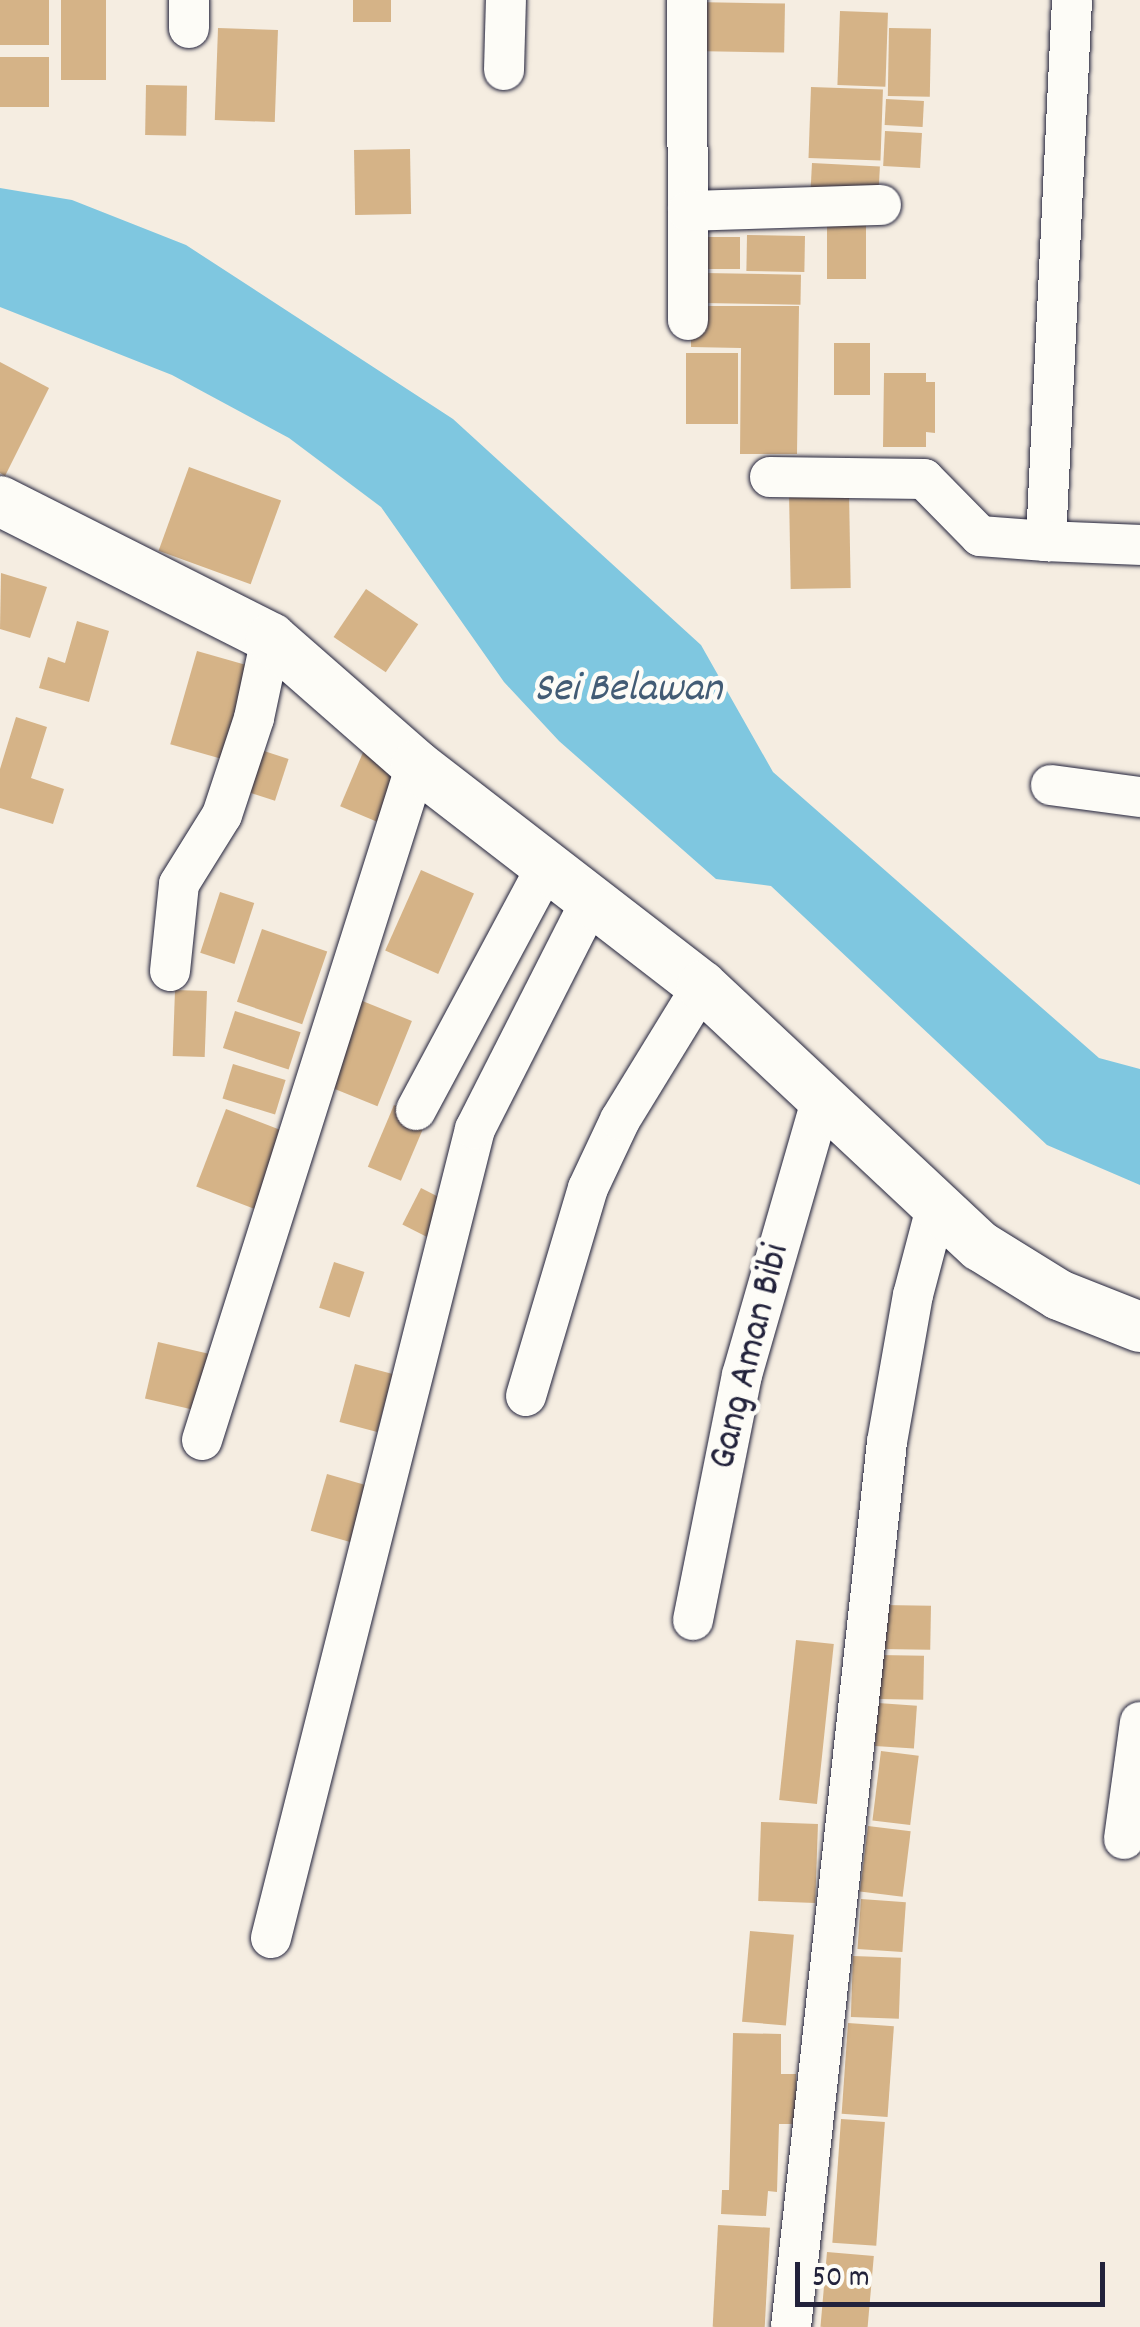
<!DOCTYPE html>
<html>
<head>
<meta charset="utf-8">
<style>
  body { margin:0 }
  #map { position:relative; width:1140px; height:2327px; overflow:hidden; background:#f5ede1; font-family:Dekko,sans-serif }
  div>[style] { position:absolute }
  .water>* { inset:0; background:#7fc7e0 }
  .building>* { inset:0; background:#d5b387; transform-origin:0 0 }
  .roads { filter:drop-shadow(0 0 2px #22223b) drop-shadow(0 0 2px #22223b) }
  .minor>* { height:40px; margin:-20px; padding:0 20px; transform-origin:20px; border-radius:20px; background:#fdfcf7 }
  .tertiary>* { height:50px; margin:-25px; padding:0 25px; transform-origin:25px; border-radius:25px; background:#fdfcf7 }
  span { translate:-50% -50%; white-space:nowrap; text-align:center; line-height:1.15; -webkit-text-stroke:9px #fdfcf7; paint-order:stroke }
  .street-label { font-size:40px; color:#22223b }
  .water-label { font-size:42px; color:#435c75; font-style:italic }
  .scale { position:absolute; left:795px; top:2262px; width:310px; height:45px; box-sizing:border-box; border:5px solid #22223b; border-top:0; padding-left:12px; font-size:30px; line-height:35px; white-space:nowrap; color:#22223b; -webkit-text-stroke:8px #fdfcf7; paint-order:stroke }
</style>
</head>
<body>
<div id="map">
  <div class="water">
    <div style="clip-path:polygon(0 188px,72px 200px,186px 245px,453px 419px,701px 645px,773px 772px,1099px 1058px,1140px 1069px,1140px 1185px,1047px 1145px,771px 886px,716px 879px,559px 741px,504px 682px,381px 507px,289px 438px,172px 375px,0 307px)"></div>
  </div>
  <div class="building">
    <div style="left:0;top:0;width:49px;height:45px"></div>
    <div style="left:61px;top:0;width:45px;height:80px"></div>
    <div style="left:353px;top:0;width:38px;height:22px"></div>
    <div style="left:692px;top:2px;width:93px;height:49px;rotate:1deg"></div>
    <div style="left:840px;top:11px;width:48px;height:74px;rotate:2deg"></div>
    <div style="left:218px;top:28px;width:60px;height:92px;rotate:2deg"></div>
    <div style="left:889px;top:28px;width:42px;height:68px;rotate:1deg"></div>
    <div style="left:0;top:57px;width:49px;height:50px"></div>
    <div style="left:146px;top:85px;width:41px;height:50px;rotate:1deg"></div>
    <div style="left:811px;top:87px;width:72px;height:71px;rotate:2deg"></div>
    <div style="left:886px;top:99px;width:38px;height:26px;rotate:3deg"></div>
    <div style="left:885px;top:131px;width:37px;height:35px;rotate:3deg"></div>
    <div style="left:410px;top:149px;width:65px;height:56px;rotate:89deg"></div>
    <div style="left:812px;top:163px;width:68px;height:35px;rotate:3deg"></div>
    <div style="left:827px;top:223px;width:39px;height:56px"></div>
    <div style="left:747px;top:235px;width:58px;height:36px;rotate:1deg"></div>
    <div style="left:693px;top:237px;width:47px;height:32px"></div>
    <div style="left:704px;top:273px;width:97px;height:30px;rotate:1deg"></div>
    <div style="clip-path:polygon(691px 306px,799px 306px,797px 454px,740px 454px,741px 348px,691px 347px)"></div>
    <div style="left:834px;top:343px;width:36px;height:52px"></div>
    <div style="left:686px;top:353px;width:52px;height:71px"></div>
    <div style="clip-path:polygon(0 362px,49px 388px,5px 476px,0 473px)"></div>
    <div style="clip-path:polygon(884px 373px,926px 373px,926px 382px,935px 382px,935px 433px,926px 432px,926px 447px,883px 447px)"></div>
    <div style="left:189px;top:467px;width:98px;height:89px;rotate:20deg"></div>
    <div style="left:849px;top:491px;width:97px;height:60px;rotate:89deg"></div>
    <div style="clip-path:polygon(1px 573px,47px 587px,30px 638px,0 629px)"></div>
    <div style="left:366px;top:589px;width:63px;height:58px;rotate:34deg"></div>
    <div style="clip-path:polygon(77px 621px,109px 631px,89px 702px,39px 688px,48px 657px,65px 663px)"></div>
    <div style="left:197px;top:651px;width:53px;height:97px;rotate:16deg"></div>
    <div style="clip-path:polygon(16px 717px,47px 727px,31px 778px,64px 789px,53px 824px,0 808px,0 769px)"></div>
    <div style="left:261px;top:750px;width:29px;height:44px;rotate:18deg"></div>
    <div style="left:364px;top:750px;width:40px;height:61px;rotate:23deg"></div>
    <div style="left:421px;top:870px;width:58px;height:88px;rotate:24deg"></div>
    <div style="left:220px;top:892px;width:36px;height:64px;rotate:18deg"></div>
    <div style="left:262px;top:929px;width:69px;height:77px;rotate:19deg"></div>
    <div style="left:175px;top:990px;width:32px;height:66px;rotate:2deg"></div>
    <div style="left:360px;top:1000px;width:56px;height:92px;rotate:22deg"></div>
    <div style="left:235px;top:1011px;width:69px;height:39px;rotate:18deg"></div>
    <div style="left:233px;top:1064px;width:55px;height:36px;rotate:17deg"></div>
    <div style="left:394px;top:1105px;width:36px;height:67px;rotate:23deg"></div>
    <div style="left:226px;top:1109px;width:64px;height:83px;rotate:21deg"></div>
    <div style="left:421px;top:1188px;width:31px;height:41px;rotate:27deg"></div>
    <div style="left:334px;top:1262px;width:32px;height:48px;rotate:18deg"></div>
    <div style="left:158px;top:1342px;width:52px;height:58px;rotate:13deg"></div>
    <div style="left:355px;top:1364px;width:39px;height:60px;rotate:15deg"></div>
    <div style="left:327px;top:1474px;width:50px;height:59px;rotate:16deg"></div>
    <div style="left:883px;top:1605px;width:48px;height:44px;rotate:1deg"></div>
    <div style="left:796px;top:1640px;width:38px;height:161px;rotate:6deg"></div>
    <div style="left:879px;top:1655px;width:45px;height:44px;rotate:1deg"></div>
    <div style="left:878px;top:1703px;width:39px;height:43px;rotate:4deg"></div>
    <div style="left:881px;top:1751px;width:38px;height:70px;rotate:7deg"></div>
    <div style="left:761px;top:1822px;width:57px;height:79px;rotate:2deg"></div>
    <div style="left:868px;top:1826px;width:43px;height:66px;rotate:7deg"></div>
    <div style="left:861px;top:1899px;width:45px;height:50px;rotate:4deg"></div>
    <div style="left:750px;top:1931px;width:44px;height:91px;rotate:5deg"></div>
    <div style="left:853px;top:1956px;width:48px;height:61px;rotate:2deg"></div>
    <div style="left:848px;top:2023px;width:46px;height:91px;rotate:4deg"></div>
    <div style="clip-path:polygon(733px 2033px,781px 2034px,781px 2074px,796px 2074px,796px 2124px,779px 2124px,777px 2192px,768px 2191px,766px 2216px,721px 2214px,722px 2190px,729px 2190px)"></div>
    <div style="left:841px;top:2119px;width:44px;height:124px;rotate:4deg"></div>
    <div style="left:718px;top:2225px;width:52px;height:102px;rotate:3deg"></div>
    <div style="left:827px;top:2252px;width:47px;height:75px;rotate:5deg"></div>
  </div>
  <div class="roads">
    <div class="minor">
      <div style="left:189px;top:0;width:28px;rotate:90deg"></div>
      <div style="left:687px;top:0;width:320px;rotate:89.8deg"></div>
      <div style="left:1072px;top:0;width:542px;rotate:92.75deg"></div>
      <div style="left:1046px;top:541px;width:94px;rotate:2.4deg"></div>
      <div style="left:504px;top:70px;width:70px;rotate:-88.4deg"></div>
      <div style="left:688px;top:211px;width:193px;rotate:-1.8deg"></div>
      <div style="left:770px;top:477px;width:154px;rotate:0.7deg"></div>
      <div style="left:924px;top:479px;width:80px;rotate:45.5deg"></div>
      <div style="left:980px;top:536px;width:66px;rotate:4.3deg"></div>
      <div style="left:1051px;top:785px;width:90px;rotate:7.7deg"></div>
      <div style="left:170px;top:971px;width:87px;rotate:-84.1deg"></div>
      <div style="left:179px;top:884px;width:81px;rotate:-58.1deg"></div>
      <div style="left:222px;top:815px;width:102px;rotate:-71.7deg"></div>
      <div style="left:254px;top:718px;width:82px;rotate:-78deg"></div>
      <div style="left:416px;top:1110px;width:273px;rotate:-61.8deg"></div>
      <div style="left:526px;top:1396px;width:217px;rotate:-73.4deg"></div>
      <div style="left:588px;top:1188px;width:75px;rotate:-64.8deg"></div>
      <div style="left:620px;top:1120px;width:157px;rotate:-58.5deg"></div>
      <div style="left:202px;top:1440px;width:708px;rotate:-72.41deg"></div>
      <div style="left:693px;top:1620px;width:250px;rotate:-78.7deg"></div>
      <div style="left:742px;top:1375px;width:289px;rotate:-73.9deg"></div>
      <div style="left:1124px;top:1839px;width:118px;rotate:-82.2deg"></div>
      <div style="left:271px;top:1938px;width:834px;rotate:-75.85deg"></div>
      <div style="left:475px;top:1129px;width:254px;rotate:-63.1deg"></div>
      <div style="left:791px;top:2327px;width:890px;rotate:-83.81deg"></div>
      <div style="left:887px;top:1442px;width:149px;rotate:-80deg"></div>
      <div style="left:913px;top:1295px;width:94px;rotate:-75.2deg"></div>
    </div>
    <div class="tertiary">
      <div style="left:0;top:501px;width:304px;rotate:26.8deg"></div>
      <div style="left:271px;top:638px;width:193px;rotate:41.2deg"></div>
      <div style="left:416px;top:765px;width:361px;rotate:37.7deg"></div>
      <div style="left:702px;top:986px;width:381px;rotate:43.1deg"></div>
      <div style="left:980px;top:1246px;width:93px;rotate:31.8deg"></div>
      <div style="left:1059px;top:1295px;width:87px;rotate:21.6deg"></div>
    </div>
  </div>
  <div class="street-label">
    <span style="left:752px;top:1357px;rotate:-76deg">Gang Aman Bibi</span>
  </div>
  <div class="water-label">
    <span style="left:628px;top:691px">Sei Belawan</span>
  </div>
  <div class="scale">50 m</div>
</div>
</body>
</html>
